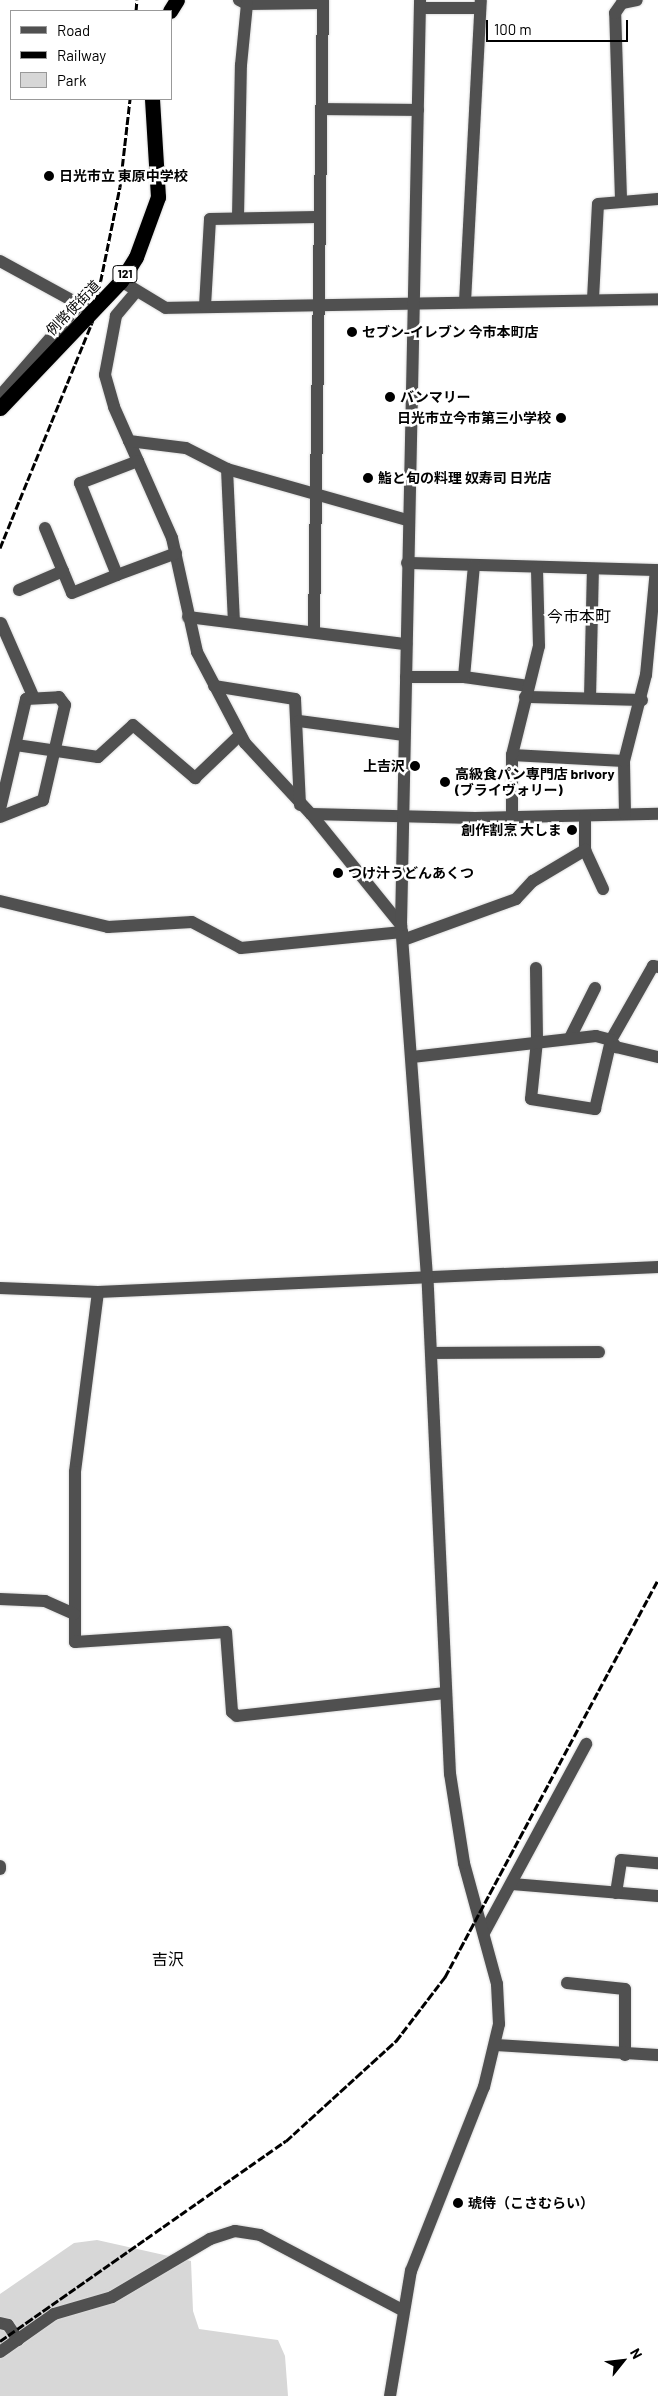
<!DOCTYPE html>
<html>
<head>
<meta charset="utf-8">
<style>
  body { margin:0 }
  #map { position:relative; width:658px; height:2396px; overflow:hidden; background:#fff; font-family:Barlow,"Noto Sans JP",sans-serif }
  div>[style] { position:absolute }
  .green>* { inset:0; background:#d7d7d7 }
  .roads { filter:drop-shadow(0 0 1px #dbdbdb) drop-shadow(0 0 1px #dbdbdb) }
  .minor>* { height:12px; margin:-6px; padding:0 6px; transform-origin:6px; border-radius:6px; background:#505050 }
  .highway>* { height:15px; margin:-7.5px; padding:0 7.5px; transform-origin:7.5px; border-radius:7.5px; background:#000 }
  .rail>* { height:3px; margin-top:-1.5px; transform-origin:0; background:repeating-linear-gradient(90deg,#000 0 8px,transparent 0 10.5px) }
  .dots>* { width:14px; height:14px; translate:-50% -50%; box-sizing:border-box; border:2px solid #fff; border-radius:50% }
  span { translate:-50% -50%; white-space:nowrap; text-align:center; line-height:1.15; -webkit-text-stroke:5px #fff; paint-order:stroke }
  .shield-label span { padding:1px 4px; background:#fff; border:1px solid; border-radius:4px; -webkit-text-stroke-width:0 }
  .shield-label { font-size:12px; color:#000; font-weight:700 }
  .poi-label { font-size:14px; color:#000; font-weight:700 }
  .left { translate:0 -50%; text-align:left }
  .right { translate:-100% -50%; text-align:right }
  .street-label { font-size:14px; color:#000 }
  .quarter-label { font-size:16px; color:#000 }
  .legend { position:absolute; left:10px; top:10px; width:162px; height:90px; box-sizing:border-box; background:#fff; border:1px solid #999; margin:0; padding:6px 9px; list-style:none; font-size:15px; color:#000 }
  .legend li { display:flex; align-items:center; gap:10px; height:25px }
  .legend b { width:25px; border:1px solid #999 }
  .north { position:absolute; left:598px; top:2336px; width:50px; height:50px; -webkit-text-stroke:4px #fff; paint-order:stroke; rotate:61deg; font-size:14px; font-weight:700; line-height:20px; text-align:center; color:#000 }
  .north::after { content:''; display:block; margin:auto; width:18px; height:22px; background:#000; clip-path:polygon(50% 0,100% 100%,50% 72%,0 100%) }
  .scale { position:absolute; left:486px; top:20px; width:142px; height:22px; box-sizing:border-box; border:2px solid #000; border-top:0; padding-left:6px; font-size:15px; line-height:18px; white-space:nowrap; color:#000; -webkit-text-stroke:4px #fff; paint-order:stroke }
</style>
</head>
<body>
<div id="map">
  <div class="green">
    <div style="clip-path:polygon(97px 2240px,191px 2261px,193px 2311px,199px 2329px,278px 2340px,285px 2356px,288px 2396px,0 2396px,0 2294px,74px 2243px)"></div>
  </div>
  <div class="roads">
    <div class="minor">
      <div style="left:239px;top:0;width:9px;rotate:27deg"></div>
      <div style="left:247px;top:4px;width:76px;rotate:-0.8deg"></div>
      <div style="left:420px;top:8px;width:60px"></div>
      <div style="left:322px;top:109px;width:96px;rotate:0.6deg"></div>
      <div style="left:621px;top:199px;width:186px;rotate:-91.8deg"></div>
      <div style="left:615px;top:13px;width:12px;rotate:-55deg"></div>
      <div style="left:622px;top:3px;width:15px;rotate:-11deg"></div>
      <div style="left:238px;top:217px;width:152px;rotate:-88.9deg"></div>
      <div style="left:241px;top:65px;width:61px;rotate:-84.4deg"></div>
      <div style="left:0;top:261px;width:98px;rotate:28.7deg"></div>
      <div style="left:121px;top:281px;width:52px;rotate:31deg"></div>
      <div style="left:166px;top:308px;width:492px;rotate:-1deg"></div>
      <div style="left:135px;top:293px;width:30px;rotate:130deg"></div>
      <div style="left:116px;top:316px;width:60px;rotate:100.6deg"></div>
      <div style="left:105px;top:375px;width:33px;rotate:74deg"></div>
      <div style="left:114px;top:407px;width:143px;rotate:66.1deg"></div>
      <div style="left:172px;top:538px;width:117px;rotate:77.6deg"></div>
      <div style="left:197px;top:652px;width:103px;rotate:62.2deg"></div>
      <div style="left:245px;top:743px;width:97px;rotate:47.1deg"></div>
      <div style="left:311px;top:814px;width:143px;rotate:51deg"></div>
      <div style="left:593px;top:299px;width:95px;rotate:-87deg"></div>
      <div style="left:598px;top:204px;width:60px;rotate:-4.8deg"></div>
      <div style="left:465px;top:302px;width:302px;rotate:-87deg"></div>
      <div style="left:205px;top:306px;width:87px;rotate:-86.7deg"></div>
      <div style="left:210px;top:219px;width:107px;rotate:-1.1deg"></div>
      <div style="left:0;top:396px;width:121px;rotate:-49deg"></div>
      <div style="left:129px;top:441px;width:57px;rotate:7deg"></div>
      <div style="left:186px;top:448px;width:46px;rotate:27.1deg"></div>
      <div style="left:227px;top:469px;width:187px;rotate:15.8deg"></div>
      <div style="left:138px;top:461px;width:62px;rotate:159.2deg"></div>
      <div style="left:80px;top:483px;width:99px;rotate:68.1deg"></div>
      <div style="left:117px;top:575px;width:63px;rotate:-20.4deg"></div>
      <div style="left:227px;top:469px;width:153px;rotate:87.4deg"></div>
      <div style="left:45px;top:528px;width:70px;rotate:67.4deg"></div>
      <div style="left:72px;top:593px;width:48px;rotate:-21.8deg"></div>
      <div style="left:407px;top:563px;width:251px;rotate:1.6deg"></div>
      <div style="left:19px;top:590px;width:48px;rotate:-23.4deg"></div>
      <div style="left:188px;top:617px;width:220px;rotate:7.1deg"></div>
      <div style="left:1px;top:623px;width:82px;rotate:66.3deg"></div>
      <div style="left:314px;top:630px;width:630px;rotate:-89.18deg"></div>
      <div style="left:406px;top:677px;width:58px"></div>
      <div style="left:464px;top:677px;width:65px;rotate:8deg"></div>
      <div style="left:464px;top:677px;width:112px;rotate:-84.9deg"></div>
      <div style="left:214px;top:686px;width:82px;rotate:9.1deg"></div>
      <div style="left:295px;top:699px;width:106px;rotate:87.3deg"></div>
      <div style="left:525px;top:697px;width:117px;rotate:1.5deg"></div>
      <div style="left:590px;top:698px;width:129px;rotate:-88.7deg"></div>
      <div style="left:299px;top:721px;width:106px;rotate:7.6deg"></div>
      <div style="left:16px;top:745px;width:83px;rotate:8.3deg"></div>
      <div style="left:98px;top:757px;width:47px;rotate:-42.4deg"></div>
      <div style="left:133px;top:725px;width:82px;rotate:40.5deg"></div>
      <div style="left:195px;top:778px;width:62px;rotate:-43.7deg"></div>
      <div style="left:512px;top:755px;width:112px;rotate:3.1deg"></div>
      <div style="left:0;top:809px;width:113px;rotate:-76.7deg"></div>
      <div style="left:26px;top:699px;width:33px;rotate:-3deg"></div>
      <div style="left:59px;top:697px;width:10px;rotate:53deg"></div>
      <div style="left:65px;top:705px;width:98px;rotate:103deg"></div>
      <div style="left:43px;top:800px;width:46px;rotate:158.4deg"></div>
      <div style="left:311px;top:814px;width:164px;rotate:1.4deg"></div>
      <div style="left:475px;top:818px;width:183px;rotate:-1.3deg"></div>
      <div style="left:625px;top:814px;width:53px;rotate:-91.1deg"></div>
      <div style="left:624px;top:761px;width:89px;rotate:-75.7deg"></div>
      <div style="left:646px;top:675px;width:105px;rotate:-84.6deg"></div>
      <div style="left:585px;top:816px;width:34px;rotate:90deg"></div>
      <div style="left:585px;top:850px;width:43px;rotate:65.2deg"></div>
      <div style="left:512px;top:818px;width:63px;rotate:-90deg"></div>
      <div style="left:512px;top:755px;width:112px;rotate:-76.1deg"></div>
      <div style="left:539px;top:646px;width:79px;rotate:-91.5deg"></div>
      <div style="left:0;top:901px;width:111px;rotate:13.5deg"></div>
      <div style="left:108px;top:927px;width:84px;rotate:-3.4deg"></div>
      <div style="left:192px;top:922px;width:55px;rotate:28deg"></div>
      <div style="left:241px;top:948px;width:162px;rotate:-5.7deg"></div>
      <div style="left:403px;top:940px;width:120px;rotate:-19.9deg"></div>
      <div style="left:516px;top:899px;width:25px;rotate:-47deg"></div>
      <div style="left:533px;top:881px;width:61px;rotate:-30.8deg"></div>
      <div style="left:536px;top:968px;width:73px;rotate:89.2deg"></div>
      <div style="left:537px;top:1041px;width:58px;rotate:95.9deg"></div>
      <div style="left:531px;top:1099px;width:65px;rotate:8.9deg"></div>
      <div style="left:595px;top:1109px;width:71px;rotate:-76.9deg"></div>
      <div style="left:611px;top:1040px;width:85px;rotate:-60.4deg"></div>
      <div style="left:653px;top:966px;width:5px;rotate:11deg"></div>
      <div style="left:570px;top:1038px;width:56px;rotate:-63.4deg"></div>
      <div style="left:412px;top:1057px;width:185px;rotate:-6.5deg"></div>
      <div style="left:596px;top:1036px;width:16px;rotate:15deg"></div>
      <div style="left:611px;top:1040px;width:9px;rotate:54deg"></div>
      <div style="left:616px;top:1047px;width:43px;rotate:13.4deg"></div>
      <div style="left:0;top:1288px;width:98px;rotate:2.3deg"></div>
      <div style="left:98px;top:1292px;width:561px;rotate:-2.56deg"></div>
      <div style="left:98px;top:1292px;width:181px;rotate:97.3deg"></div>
      <div style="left:75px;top:1472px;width:170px;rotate:90deg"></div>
      <div style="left:75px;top:1642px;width:151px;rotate:-3.8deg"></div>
      <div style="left:226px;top:1632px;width:80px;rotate:85.7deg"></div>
      <div style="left:232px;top:1712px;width:6px;rotate:39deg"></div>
      <div style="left:237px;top:1716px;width:208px;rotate:-6.3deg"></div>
      <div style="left:431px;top:1353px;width:168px;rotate:-0.3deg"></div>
      <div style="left:0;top:1599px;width:45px;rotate:2.5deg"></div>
      <div style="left:45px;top:1601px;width:32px;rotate:24deg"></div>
      <div style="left:0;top:1866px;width:3px;rotate:90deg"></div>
      <div style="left:512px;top:1884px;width:146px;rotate:4.7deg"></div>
      <div style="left:616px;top:1893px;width:33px;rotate:-81deg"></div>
      <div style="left:621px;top:1860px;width:37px;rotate:5deg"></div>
      <div style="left:484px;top:1933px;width:215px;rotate:-61.6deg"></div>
      <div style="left:567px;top:1983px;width:58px;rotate:5.9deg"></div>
      <div style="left:625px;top:1989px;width:66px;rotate:90deg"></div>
      <div style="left:496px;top:2045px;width:162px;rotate:3.5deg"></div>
      <div style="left:0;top:2323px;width:8px;rotate:14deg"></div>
      <div style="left:8px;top:2325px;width:18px;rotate:56deg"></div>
      <div style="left:0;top:2352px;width:66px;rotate:-35.1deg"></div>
      <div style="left:54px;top:2314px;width:60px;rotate:-16.3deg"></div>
      <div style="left:112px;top:2297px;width:114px;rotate:-30.6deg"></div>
      <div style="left:210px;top:2239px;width:26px;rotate:-18deg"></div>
      <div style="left:235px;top:2231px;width:25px;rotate:9deg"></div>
      <div style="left:260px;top:2235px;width:161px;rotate:27.8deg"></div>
      <div style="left:390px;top:2396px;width:127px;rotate:-80.5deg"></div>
      <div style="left:411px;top:2271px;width:198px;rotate:-68.4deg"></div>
      <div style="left:484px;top:2087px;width:65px;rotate:-76.6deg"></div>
      <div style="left:499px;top:2024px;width:40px;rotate:-92.9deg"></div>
      <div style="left:497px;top:1984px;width:125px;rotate:-105.3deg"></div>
      <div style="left:464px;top:1863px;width:90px;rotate:-98.9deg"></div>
      <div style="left:450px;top:1774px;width:498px;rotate:-92.6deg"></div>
      <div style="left:427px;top:1277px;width:353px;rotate:-94.2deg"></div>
      <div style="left:401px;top:925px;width:925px;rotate:-88.82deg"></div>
    </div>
    <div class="highway">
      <div style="left:170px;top:11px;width:13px;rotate:-58deg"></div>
      <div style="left:0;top:408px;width:175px;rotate:-46.4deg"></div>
      <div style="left:121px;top:281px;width:28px;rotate:-58deg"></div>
      <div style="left:136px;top:257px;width:64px;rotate:-69.9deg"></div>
      <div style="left:158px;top:197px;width:98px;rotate:-93.5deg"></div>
    </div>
  </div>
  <div class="rail">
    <div style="left:136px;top:11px;width:11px;rotate:-85deg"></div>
    <div style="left:0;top:548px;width:243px;rotate:-67.8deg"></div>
    <div style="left:92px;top:323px;width:139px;rotate:-78.4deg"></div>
    <div style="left:120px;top:187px;width:89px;rotate:-83.5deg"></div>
    <div style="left:0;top:2341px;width:349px;rotate:-35deg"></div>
    <div style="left:286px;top:2141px;width:149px;rotate:-42.3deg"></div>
    <div style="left:396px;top:2041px;width:81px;rotate:-52.6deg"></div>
    <div style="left:445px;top:1977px;width:451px;rotate:-61.8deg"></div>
  </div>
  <div class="dots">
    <div style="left:49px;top:176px;background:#000"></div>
    <div style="left:352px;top:332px;background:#000"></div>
    <div style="left:390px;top:397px;background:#000"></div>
    <div style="left:561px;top:418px;background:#000"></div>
    <div style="left:368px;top:478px;background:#000"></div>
    <div style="left:415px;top:766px;background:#000"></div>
    <div style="left:445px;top:782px;background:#000"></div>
    <div style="left:572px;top:830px;background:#000"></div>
    <div style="left:338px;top:873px;background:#000"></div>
    <div style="left:458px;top:2203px;background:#000"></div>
  </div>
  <div class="shield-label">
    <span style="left:125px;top:274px">121</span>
  </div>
  <div class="poi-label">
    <span class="left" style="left:59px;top:176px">日光市立 東原中学校</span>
    <span class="left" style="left:362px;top:332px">セブン-イレブン 今市本町店</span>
    <span class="left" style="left:400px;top:397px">バンマリー</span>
    <span class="right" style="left:551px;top:418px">日光市立今市第三小学校</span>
    <span class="left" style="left:378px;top:478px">鮨と旬の料理 奴寿司 日光店</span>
    <span class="right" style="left:405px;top:766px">上吉沢</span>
    <span class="left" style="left:455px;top:782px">高級食パン専門店 brivory<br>(ブライヴォリー)</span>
    <span class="right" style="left:562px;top:830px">創作割烹 大しま</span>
    <span class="left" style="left:348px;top:873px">つけ汁うどんあくつ</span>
    <span class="left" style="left:468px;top:2203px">琥侍（こさむらい）</span>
  </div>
  <div class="street-label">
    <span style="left:73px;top:308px;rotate:-46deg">例幣使街道</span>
  </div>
  <div class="quarter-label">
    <span style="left:579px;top:616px">今市本町</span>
    <span style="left:168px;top:1959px">吉沢</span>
  </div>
  <ul class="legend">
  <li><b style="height:6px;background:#505050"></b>Road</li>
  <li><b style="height:6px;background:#000"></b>Railway</li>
  <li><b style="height:14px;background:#d7d7d7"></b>Park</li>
  </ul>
  <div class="north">N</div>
  <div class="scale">100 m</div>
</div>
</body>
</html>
